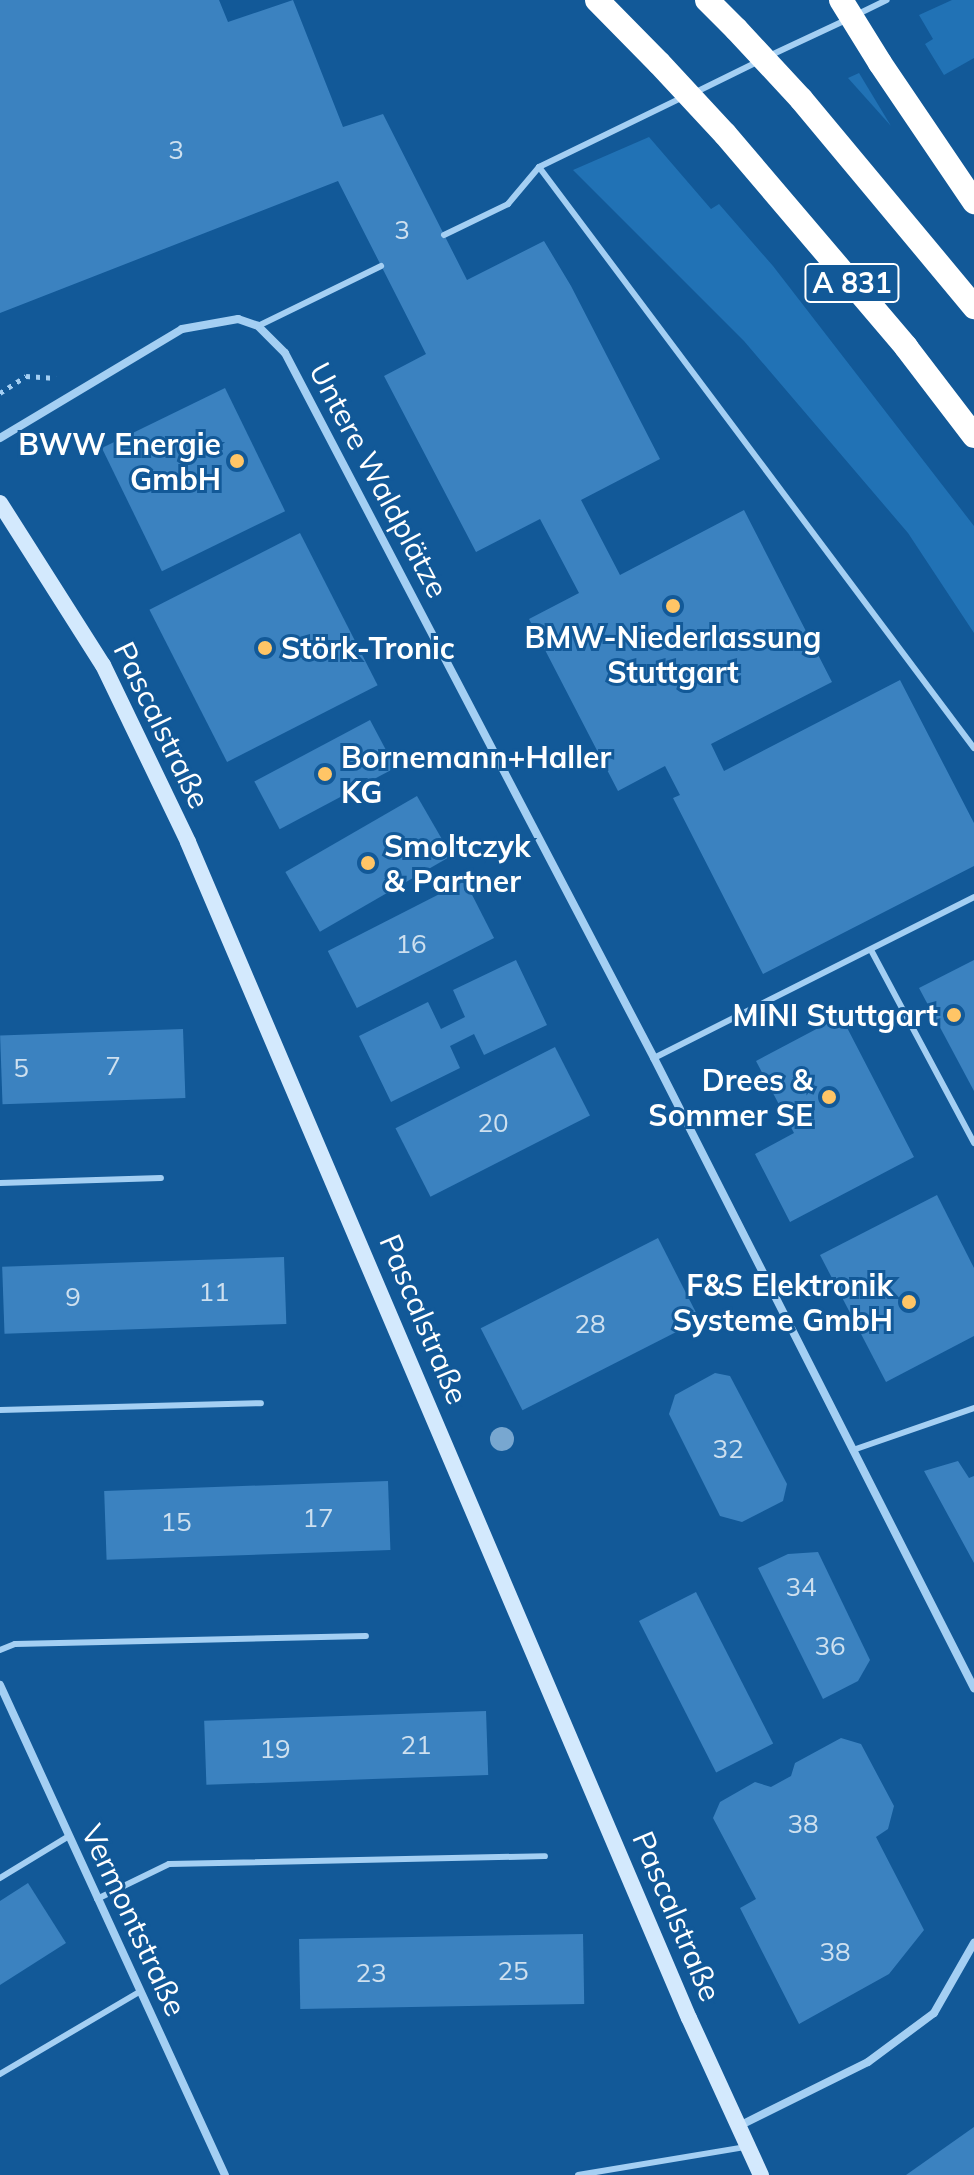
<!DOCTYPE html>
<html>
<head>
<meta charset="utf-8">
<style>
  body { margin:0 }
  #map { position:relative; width:974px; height:2175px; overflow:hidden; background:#125998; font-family:Mulish,sans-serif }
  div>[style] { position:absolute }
  .green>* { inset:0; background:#2172b5 }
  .building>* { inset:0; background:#3b82c0; transform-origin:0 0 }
  .path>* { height:5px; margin-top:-2.5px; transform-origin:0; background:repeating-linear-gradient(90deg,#a4cff3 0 4px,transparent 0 10px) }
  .lane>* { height:6px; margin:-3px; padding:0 3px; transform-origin:3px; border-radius:3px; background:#a4cff3 }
  .street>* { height:8px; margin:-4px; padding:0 4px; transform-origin:4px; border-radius:4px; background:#a4cff3 }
  .secondary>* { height:16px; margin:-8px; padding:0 8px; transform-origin:8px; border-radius:8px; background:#d3e9fd }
  .highway>* { height:24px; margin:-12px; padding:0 12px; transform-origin:12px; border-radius:12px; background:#fff }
  .highway-bridge>* { height:24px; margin:-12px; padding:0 12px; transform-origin:12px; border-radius:12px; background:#fff }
  .trees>* { width:24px; height:24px; margin:-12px; border-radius:50%; background:#78a7d0 }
  .dots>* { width:22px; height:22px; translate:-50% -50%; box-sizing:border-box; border:4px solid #125998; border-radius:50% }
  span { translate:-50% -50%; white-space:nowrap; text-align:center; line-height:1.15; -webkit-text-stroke:6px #125998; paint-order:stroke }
  .number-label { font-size:26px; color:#cee0ef }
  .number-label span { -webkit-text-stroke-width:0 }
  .shield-label span { padding:2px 6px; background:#125998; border:2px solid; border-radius:6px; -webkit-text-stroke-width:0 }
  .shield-label { font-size:28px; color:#fff; font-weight:700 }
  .poi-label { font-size:30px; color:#fff; font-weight:700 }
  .right { translate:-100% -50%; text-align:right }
  .left { translate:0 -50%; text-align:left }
  .street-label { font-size:30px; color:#fff }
</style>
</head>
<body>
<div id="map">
  <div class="green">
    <div style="clip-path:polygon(952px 0,974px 0,974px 58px,944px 75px,925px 44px,933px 39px,919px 15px)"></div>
    <div style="clip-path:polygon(859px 73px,891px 126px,848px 78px)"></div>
    <div style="clip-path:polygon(649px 137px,711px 209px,719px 204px,773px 266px,974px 526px,974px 633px,908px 533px,744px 341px,573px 170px)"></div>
  </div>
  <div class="building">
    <div style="clip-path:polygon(0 0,219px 0,228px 22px,293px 0,343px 127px,383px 114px,467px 280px,544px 241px,571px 286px,660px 459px,581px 500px,620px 575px,744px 510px,832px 682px,711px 744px,724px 771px,900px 680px,974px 823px,974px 866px,763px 974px,673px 798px,680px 795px,665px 766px,618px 791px,529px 619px,579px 593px,540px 519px,476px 552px,384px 376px,426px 354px,338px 181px,0 313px)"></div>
    <div style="left:225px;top:388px;width:137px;height:137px;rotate:64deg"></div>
    <div style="left:300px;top:533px;width:171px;height:169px;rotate:63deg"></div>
    <div style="left:370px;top:720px;width:54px;height:131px;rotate:62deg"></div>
    <div style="left:417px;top:796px;width:69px;height:152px;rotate:60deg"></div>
    <div style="left:465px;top:881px;width:64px;height:154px;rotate:63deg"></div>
    <div style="clip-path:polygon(516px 960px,547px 1025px,484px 1055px,474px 1034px,450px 1046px,460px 1068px,391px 1102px,359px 1036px,428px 1002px,441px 1029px,465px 1017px,453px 990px)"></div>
    <div style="clip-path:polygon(974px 960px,974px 1091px,919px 988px)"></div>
    <div style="clip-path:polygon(841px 1016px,914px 1157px,790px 1222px,755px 1154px,794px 1133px,756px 1061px)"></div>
    <div style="left:183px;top:1029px;width:69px;height:183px;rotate:88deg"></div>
    <div style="left:555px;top:1047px;width:77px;height:179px;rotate:63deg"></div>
    <div style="clip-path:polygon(937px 1195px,974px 1268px,974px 1336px,886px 1382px,820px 1255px)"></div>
    <div style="left:658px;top:1238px;width:92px;height:199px;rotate:63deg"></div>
    <div style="left:284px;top:1257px;width:67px;height:282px;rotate:88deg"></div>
    <div style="clip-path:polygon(715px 1373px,730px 1376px,787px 1484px,783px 1501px,742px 1522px,720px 1516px,669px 1414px,675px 1395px)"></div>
    <div style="clip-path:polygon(958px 1461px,969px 1478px,974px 1476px,974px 1563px,924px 1471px)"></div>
    <div style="left:388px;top:1481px;width:69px;height:284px;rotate:88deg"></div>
    <div style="clip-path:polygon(818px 1552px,870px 1660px,858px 1681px,823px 1699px,758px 1568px,788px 1554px)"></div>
    <div style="left:696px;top:1592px;width:170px;height:64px;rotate:63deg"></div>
    <div style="left:486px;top:1711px;width:64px;height:282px;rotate:88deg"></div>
    <div style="clip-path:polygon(841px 1738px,861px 1744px,894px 1806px,888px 1829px,876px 1837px,924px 1930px,889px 1974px,799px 2024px,740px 1908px,756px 1899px,713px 1818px,720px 1802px,755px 1782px,771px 1787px,791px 1776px,795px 1763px)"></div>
    <div style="clip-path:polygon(28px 1883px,66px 1943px,0 1985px,0 1901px)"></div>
    <div style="left:583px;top:1934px;width:70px;height:284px;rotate:89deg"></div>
    <div style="clip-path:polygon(974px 2127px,974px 2175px,906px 2175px)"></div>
  </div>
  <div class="path">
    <div style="left:0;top:393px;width:31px;rotate:-33deg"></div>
    <div style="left:26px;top:376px;width:30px;rotate:4deg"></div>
  </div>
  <div class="lane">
    <div style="left:856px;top:15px;width:34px;rotate:-26deg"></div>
    <div style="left:769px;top:56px;width:85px;rotate:-25.1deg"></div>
    <div style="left:694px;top:93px;width:72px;rotate:-26.2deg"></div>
    <div style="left:539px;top:167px;width:726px;rotate:53.18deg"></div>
    <div style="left:444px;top:235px;width:71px;rotate:-25.8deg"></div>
    <div style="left:508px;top:204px;width:48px;rotate:-50deg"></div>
    <div style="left:539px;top:167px;width:160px;rotate:-25.9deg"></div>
    <div style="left:258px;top:326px;width:137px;rotate:-26deg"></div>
    <div style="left:871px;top:950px;width:219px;rotate:61.9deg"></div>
    <div style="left:654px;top:1058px;width:358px;rotate:-26.7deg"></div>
    <div style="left:0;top:1183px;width:161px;rotate:-1.8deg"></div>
    <div style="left:0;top:1410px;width:261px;rotate:-1.5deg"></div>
    <div style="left:853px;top:1450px;width:128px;rotate:-19.1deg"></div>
    <div style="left:0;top:1650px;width:16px;rotate:-22deg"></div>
    <div style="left:15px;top:1644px;width:351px;rotate:-1.3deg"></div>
    <div style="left:0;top:1878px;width:81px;rotate:-31.3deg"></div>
    <div style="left:97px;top:1899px;width:80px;rotate:-25.9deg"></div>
    <div style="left:169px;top:1864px;width:376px;rotate:-1.2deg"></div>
    <div style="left:0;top:2074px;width:161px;rotate:-30.5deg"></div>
    <div style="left:578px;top:2175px;width:169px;rotate:-9.5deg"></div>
  </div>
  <div class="street">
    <div style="left:0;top:438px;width:212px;rotate:-30.9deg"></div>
    <div style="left:182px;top:329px;width:57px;rotate:-10.1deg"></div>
    <div style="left:238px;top:319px;width:21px;rotate:19deg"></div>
    <div style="left:258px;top:326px;width:38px;rotate:45deg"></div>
    <div style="left:285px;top:353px;width:796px;rotate:62.37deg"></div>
    <div style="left:654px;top:1058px;width:707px;rotate:63.07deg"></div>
    <div style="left:0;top:1685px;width:539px;rotate:65.34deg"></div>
    <div style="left:739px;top:2126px;width:144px;rotate:-26.4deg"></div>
    <div style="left:868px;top:2062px;width:82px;rotate:-36.6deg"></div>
    <div style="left:934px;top:2013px;width:81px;rotate:-60.3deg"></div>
  </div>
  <div class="secondary">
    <div style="left:0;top:503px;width:192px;rotate:57.6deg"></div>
    <div style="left:103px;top:665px;width:196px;rotate:64.3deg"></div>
    <div style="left:188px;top:842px;width:1278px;rotate:66.93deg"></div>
    <div style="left:689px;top:2018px;width:173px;rotate:65.4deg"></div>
  </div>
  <div class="highway">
    <div style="left:597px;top:0;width:88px;rotate:45.5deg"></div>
    <div style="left:707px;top:0;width:41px;rotate:45deg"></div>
    <div style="left:880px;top:63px;width:168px;rotate:55.9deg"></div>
    <div style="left:801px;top:99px;width:271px;rotate:50.2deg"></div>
    <div style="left:725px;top:134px;width:280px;rotate:49.6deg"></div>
    <div style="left:906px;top:347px;width:112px;rotate:52.6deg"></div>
  </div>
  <div class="highway-bridge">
    <div style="left:841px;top:0;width:74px;rotate:58.2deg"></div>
    <div style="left:736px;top:29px;width:96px;rotate:47.1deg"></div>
    <div style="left:659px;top:63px;width:97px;rotate:47.1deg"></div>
  </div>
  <div class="trees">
    <div style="left:502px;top:1439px"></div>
  </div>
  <div class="dots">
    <div style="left:237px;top:461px;background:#ffc566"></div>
    <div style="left:673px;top:606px;background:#ffc566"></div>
    <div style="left:265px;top:648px;background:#ffc566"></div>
    <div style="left:325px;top:774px;background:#ffc566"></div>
    <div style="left:368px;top:863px;background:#ffc566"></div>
    <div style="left:954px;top:1015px;background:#ffc566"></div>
    <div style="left:829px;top:1097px;background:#ffc566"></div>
    <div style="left:909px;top:1302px;background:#ffc566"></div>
  </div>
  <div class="number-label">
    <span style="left:176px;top:150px">3</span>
    <span style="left:402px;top:230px">3</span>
    <span style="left:411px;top:944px">16</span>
    <span style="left:113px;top:1066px">7</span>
    <span style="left:21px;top:1068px">5</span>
    <span style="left:493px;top:1123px">20</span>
    <span style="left:214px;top:1292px">11</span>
    <span style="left:73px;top:1297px">9</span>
    <span style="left:590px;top:1324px">28</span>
    <span style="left:728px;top:1449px">32</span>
    <span style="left:318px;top:1518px">17</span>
    <span style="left:176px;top:1522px">15</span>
    <span style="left:801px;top:1587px">34</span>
    <span style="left:830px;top:1646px">36</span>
    <span style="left:416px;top:1745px">21</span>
    <span style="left:275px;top:1749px">19</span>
    <span style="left:803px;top:1824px">38</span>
    <span style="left:835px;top:1952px">38</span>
    <span style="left:513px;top:1971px">25</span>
    <span style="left:371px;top:1973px">23</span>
  </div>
  <div class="shield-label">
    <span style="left:852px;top:283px">A 831</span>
  </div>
  <div class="poi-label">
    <span class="right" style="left:221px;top:461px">BWW Energie<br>GmbH</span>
    <span style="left:673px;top:654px">BMW-Niederlassung<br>Stuttgart</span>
    <span class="left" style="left:281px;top:648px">Störk-Tronic</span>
    <span class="left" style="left:341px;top:774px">Bornemann+Haller<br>KG</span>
    <span class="left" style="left:384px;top:863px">Smoltczyk<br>&amp; Partner</span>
    <span class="right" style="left:938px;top:1015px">MINI Stuttgart</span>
    <span class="right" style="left:813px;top:1097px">Drees &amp;<br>Sommer SE</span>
    <span class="right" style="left:893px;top:1302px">F&amp;S Elektronik<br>Systeme GmbH</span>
  </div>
  <div class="street-label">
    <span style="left:379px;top:480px;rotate:62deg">Untere Waldplätze</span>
    <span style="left:162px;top:725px;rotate:64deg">Pascalstraße</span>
    <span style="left:424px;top:1319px;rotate:67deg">Pascalstraße</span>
    <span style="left:677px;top:1916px;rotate:67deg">Pascalstraße</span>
    <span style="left:134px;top:1920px;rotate:65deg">Vermontstraße</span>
  </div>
</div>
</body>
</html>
